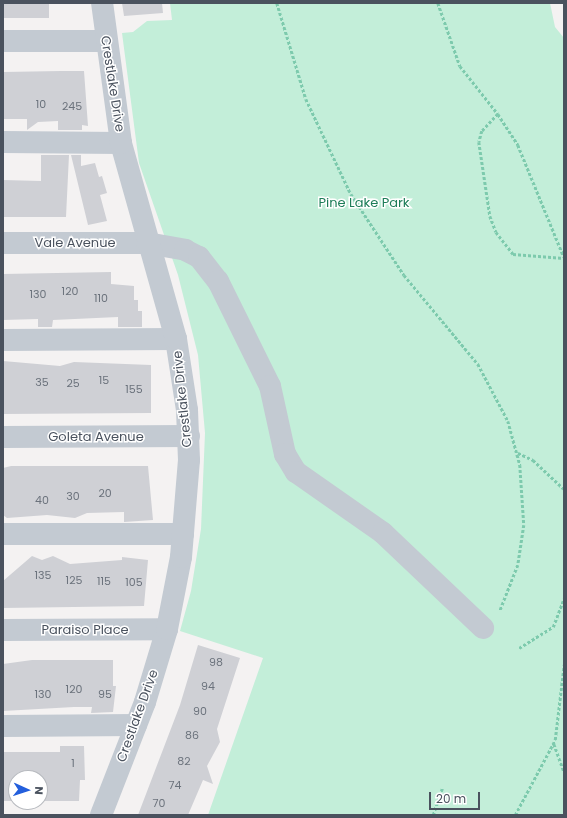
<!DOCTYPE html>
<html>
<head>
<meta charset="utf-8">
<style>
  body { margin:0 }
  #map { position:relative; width:567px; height:818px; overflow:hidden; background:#f4f2f2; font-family:Poppins,sans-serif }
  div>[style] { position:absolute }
  .green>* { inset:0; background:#c3eed9 }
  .building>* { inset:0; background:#cfd0d5; transform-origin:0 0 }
  .path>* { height:2.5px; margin-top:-1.25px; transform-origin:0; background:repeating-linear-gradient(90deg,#7dcaad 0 3px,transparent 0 5px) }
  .minor>* { height:22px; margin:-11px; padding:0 11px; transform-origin:11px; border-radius:11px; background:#c3cad2 }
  span { translate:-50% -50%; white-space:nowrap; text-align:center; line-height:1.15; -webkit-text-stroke:3px #fff; paint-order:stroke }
  .number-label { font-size:11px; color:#6b727c }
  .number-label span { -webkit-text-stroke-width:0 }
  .street-label { font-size:13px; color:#4a525e }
  .park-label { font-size:13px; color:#1d7d58 }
  .frame { position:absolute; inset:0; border:4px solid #4a525e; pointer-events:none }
  .north { position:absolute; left:8px; top:770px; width:40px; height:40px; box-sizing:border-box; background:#fff; border:1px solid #b7babf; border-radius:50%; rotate:93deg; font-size:11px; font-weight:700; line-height:16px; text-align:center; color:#4a525e }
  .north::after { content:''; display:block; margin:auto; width:14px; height:18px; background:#245fdc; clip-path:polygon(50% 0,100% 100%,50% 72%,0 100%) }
  .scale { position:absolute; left:429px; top:792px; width:51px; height:18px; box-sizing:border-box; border:2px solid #4a525e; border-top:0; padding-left:5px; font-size:12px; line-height:14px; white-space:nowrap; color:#4a525e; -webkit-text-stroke:3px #fff; paint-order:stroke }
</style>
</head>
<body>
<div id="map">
  <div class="green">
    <div style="clip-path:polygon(170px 3px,550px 3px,555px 27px,564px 38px,564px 815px,208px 815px,263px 658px,180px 631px,191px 591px,201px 529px,205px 433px,198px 355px,178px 275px,139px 163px,122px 33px,133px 32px,147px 21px,172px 20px)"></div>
  </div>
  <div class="building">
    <div style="left:3px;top:3px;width:46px;height:15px"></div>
    <div style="clip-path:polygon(122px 3px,162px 3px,163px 13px,124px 16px)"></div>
    <div style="clip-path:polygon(61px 71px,84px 71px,88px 126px,82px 125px,82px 130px,58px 130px,58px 121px,38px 122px,27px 130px,27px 119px,3px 119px,3px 72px)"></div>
    <div style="clip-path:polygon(41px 155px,69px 155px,66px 217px,3px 217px,3px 180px,41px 181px)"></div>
    <div style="clip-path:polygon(71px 155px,81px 155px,81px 166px,95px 163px,99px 177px,102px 176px,107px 193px,100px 195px,107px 221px,88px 225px)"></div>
    <div style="clip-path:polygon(111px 272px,111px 284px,134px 286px,134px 300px,138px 300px,138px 311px,142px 311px,142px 327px,118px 327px,118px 317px,53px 320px,52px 327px,38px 327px,38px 319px,3px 320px,3px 274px)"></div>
    <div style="clip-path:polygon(3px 361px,60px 366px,74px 362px,151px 365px,151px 413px,3px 414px)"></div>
    <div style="clip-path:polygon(11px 466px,148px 466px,153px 520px,124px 522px,124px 512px,87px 513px,75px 518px,47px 515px,7px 518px,3px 515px,3px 468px)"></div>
    <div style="clip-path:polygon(32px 556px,42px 560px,53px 556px,70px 564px,122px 560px,122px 557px,148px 560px,144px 606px,3px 608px,3px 581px)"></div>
    <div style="clip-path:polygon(198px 645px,240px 658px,217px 729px,220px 742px,207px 766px,213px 784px,203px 780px,188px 815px,138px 815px,180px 705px)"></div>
    <div style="clip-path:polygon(32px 660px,113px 660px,113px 686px,116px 686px,113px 712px,91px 713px,92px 707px,74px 707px,3px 711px,3px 664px)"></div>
    <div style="clip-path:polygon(60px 746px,84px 746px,85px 780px,80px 780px,79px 801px,40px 801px,40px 778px,16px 778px,16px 801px,3px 801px,3px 752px,60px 752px)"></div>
  </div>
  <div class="path">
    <div style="left:277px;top:3px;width:100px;rotate:73.2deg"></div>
    <div style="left:306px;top:99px;width:105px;rotate:64.7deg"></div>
    <div style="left:351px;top:194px;width:97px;rotate:56.8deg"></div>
    <div style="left:404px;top:275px;width:116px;rotate:50.3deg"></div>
    <div style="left:478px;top:364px;width:64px;rotate:62.2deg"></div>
    <div style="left:508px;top:421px;width:46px;rotate:74.7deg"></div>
    <div style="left:520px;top:465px;width:60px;rotate:86.2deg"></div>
    <div style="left:524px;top:525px;width:40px;rotate:98.5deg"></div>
    <div style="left:518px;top:565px;width:49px;rotate:111.4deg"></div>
    <div style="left:438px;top:3px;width:67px;rotate:70.8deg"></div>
    <div style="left:460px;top:66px;width:61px;rotate:51.6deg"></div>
    <div style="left:498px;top:114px;width:23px;rotate:133deg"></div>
    <div style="left:482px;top:131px;width:11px;rotate:105deg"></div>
    <div style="left:479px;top:142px;width:75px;rotate:81.5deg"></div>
    <div style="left:490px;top:216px;width:17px;rotate:69deg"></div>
    <div style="left:496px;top:232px;width:28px;rotate:52deg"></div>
    <div style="left:513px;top:254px;width:51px;rotate:4.5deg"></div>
    <div style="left:498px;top:114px;width:37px;rotate:57deg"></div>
    <div style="left:518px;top:145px;width:121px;rotate:67.7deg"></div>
    <div style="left:518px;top:453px;width:17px;rotate:25deg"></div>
    <div style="left:533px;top:460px;width:42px;rotate:43.1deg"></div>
    <div style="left:519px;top:648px;width:40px;rotate:-32deg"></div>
    <div style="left:553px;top:627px;width:30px;rotate:-69deg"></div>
    <div style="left:554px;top:744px;width:30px;rotate:70deg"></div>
    <div style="left:433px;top:815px;width:28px;rotate:-71deg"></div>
    <div style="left:515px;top:815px;width:85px;rotate:-61.9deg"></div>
    <div style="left:555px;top:740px;width:76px;rotate:-83.2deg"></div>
  </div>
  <div class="minor">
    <div style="left:3px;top:41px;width:102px"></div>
    <div style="left:3px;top:142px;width:118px;rotate:0.5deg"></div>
    <div style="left:3px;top:243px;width:144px"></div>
    <div style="left:147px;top:243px;width:39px;rotate:10deg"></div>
    <div style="left:185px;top:250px;width:16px;rotate:27deg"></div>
    <div style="left:199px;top:257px;width:31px;rotate:52deg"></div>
    <div style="left:218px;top:281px;width:117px;rotate:63.7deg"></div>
    <div style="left:270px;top:386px;width:70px;rotate:77.6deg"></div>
    <div style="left:285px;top:454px;width:21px;rotate:59deg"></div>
    <div style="left:296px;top:472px;width:106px;rotate:35deg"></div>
    <div style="left:383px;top:533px;width:138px;rotate:43.5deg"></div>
    <div style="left:3px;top:340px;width:173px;rotate:-0.3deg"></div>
    <div style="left:3px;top:437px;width:186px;rotate:-0.3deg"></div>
    <div style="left:3px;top:534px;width:180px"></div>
    <div style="left:3px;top:630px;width:164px;rotate:-0.3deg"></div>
    <div style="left:3px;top:726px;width:133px;rotate:-0.4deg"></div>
    <div style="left:101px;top:815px;width:121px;rotate:-68.7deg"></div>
    <div style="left:145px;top:702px;width:76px;rotate:-73.2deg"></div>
    <div style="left:167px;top:629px;width:73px;rotate:-79deg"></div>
    <div style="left:181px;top:557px;width:97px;rotate:-85.3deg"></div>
    <div style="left:189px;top:460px;width:50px;rotate:-92.3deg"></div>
    <div style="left:187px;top:410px;width:72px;rotate:-98.8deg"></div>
    <div style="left:176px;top:339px;width:204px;rotate:-105.7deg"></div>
    <div style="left:121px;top:143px;width:141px;rotate:-97.7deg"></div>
  </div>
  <div class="number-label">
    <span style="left:41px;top:104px">10</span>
    <span style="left:72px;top:106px">245</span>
    <span style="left:70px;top:291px">120</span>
    <span style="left:38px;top:294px">130</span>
    <span style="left:101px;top:298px">110</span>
    <span style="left:104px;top:380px">15</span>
    <span style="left:42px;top:382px">35</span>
    <span style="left:73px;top:383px">25</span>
    <span style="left:134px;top:389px">155</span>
    <span style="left:105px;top:493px">20</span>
    <span style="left:73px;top:496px">30</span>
    <span style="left:42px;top:500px">40</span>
    <span style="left:43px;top:575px">135</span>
    <span style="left:74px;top:580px">125</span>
    <span style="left:104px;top:581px">115</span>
    <span style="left:134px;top:582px">105</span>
    <span style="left:216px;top:662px">98</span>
    <span style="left:208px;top:686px">94</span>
    <span style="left:74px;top:689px">120</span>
    <span style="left:43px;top:694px">130</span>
    <span style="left:105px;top:694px">95</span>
    <span style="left:200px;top:711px">90</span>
    <span style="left:192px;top:735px">86</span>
    <span style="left:184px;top:761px">82</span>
    <span style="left:73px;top:763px">1</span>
    <span style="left:175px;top:785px">74</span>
    <span style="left:159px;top:803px">70</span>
  </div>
  <div class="street-label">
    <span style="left:112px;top:84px;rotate:81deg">Crestlake Drive</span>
    <span style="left:75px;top:243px">Vale Avenue</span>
    <span style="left:183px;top:399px;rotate:-96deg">Crestlake Drive</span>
    <span style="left:96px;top:437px">Goleta Avenue</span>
    <span style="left:85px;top:630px">Paraiso Place</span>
    <span style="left:138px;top:716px;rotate:-70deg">Crestlake Drive</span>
  </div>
  <div class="park-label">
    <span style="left:364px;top:203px">Pine Lake Park</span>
  </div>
  <div class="frame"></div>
  <div class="north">N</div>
  <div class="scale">20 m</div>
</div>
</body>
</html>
